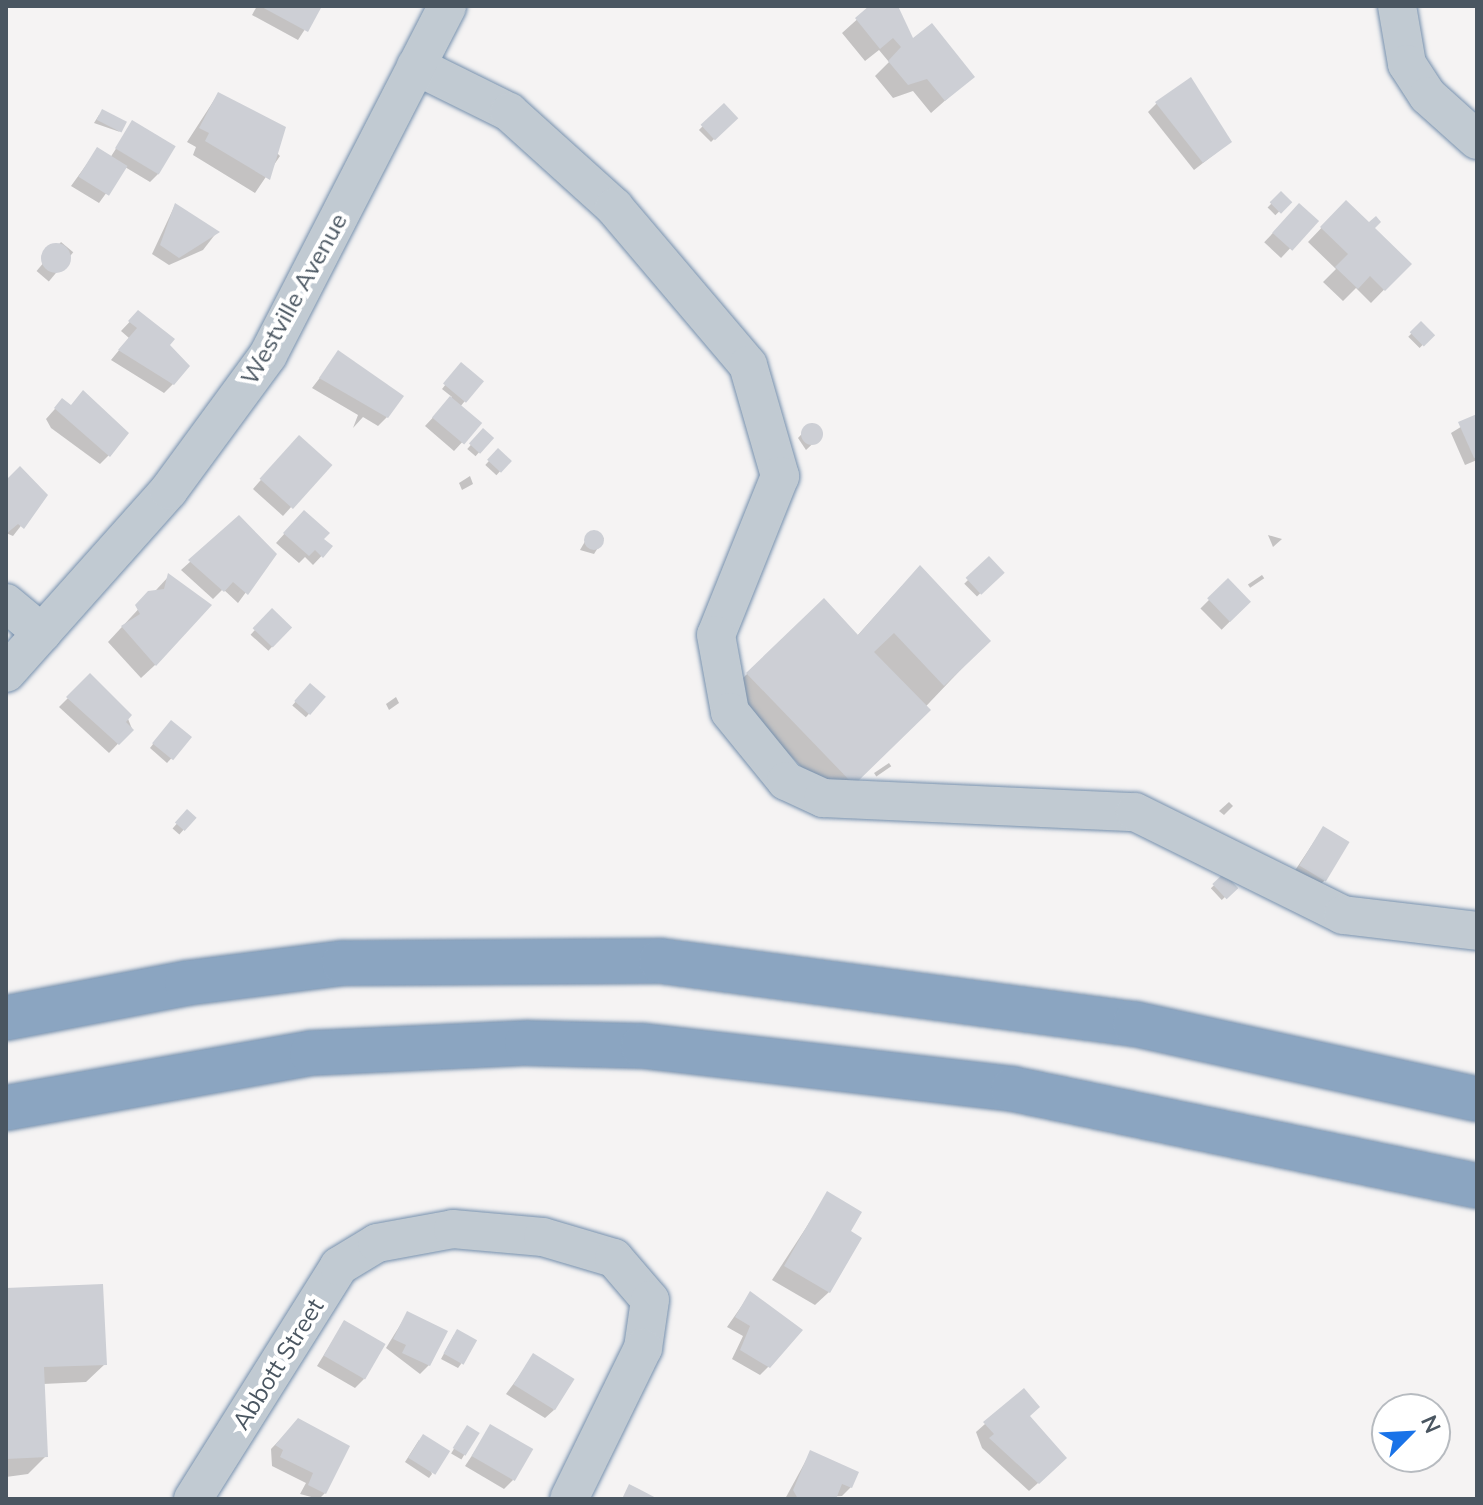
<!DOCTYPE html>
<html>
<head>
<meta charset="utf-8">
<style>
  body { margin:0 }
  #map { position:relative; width:1483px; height:1505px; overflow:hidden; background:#f5f3f3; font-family:Mulish,sans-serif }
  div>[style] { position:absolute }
  .shadow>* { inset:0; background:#0003; transform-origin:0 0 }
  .building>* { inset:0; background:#cdcfd5; transform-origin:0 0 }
  .round { border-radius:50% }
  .roads { filter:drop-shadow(0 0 2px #7690ad) drop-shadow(0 0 2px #7690ad) }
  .minor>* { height:38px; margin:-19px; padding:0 19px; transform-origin:19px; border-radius:19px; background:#c1cad2 }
  .highway>* { height:44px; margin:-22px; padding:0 22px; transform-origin:22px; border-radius:22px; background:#8ba5c1 }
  span { translate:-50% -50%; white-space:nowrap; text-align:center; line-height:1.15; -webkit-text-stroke:8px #fff; paint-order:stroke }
  .street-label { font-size:24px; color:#4a5661 }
  .frame { position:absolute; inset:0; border:8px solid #4a5661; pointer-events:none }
  .north { position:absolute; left:1371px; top:1393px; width:80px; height:80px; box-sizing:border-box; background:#fff; border:2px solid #b7bbc0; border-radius:50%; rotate:66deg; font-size:22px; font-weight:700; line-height:32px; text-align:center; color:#4a5661 }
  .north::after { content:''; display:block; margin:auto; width:28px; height:36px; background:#1a73e8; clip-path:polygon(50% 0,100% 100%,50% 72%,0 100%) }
</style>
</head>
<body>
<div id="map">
  <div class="shadow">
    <div style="clip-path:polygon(257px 6px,320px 6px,298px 40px,252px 15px)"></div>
    <div style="clip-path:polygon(872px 6px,895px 6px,912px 41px,973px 76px,931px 113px,913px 91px,893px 98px,875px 76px,889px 62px,879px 50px,865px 61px,842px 33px)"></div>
    <div style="clip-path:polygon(218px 94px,280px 156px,255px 193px,193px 155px,196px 147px,187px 142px)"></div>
    <div style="clip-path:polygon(1157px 103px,1230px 142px,1194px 170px,1148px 112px)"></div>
    <div style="left:723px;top:106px;width:17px;height:34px;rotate:45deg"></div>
    <div style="clip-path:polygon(99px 115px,120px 132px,94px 123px)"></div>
    <div style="clip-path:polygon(133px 122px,159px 173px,150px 182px,125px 167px,99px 203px,71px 186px,97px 150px,110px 158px)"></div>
    <div style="left:1281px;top:194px;width:11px;height:19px;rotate:45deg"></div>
    <div style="clip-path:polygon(1346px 202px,1409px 264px,1371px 303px,1356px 288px,1343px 301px,1323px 282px,1336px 269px,1308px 242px)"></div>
    <div style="clip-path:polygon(175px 205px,217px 232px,203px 250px,169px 265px,152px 254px)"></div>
    <div style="left:1299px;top:205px;width:23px;height:51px;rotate:43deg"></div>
    <div style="left:61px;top:242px;width:16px;height:38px;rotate:40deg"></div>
    <div style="clip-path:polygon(138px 313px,167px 345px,173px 384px,164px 393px,111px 360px,129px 338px,121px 331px)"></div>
    <div style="left:1421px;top:324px;width:16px;height:18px;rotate:45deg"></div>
    <div style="clip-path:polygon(339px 353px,387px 417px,378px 426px,363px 417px,353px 428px,358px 415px,312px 388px)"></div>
    <div style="clip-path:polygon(458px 369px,481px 381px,460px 407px,479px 424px,454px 451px,425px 426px,452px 397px,442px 389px)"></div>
    <div style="clip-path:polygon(62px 401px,109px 455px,100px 464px,51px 428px,46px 419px)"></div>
    <div style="clip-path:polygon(1477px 417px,1477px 460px,1465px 465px,1451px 433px)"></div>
    <div style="clip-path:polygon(812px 423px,823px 434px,806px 450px,798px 438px)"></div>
    <div style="left:483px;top:431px;width:11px;height:24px;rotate:41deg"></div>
    <div style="clip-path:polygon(290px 447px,329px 465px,283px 516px,253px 489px)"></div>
    <div style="left:498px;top:451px;width:15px;height:19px;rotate:42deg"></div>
    <div style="clip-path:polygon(470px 476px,473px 484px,462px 490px,459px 483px)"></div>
    <div style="clip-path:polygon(6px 483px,45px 495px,13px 536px,6px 533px)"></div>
    <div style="clip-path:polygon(239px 518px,274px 554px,238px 603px,223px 589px,213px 599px,181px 570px)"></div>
    <div style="clip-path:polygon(296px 521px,330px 547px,313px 565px,305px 557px,299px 563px,276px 543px)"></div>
    <div style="clip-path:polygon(591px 531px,604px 538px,594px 554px,580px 550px)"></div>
    <div style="clip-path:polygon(1268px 535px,1282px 539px,1273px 547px)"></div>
    <div style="left:989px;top:559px;width:18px;height:35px;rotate:45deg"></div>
    <div style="left:1262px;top:575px;width:4px;height:17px;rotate:56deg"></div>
    <div style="clip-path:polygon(169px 576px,155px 665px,141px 678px,108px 642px)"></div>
    <div style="left:1228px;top:581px;width:30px;height:39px;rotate:45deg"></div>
    <div style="clip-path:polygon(902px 586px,988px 641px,835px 802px,729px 692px,747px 674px,857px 636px)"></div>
    <div style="left:272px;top:611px;width:24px;height:32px;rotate:42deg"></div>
    <div style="clip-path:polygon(90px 676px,125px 711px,132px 729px,109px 753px,59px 707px)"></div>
    <div style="left:310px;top:685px;width:18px;height:27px;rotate:41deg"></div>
    <div style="clip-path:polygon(396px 697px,399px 703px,389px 710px,386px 704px)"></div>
    <div style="clip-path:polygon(167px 726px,190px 738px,167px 763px,150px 748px)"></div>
    <div style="left:889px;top:763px;width:4px;height:18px;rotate:56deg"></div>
    <div style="clip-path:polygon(1229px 802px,1233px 806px,1224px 815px,1219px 811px)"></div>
    <div style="left:187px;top:812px;width:9px;height:22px;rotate:41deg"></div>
    <div style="clip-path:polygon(1323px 828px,1325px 880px,1316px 889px,1292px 875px)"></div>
    <div style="left:1224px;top:876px;width:16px;height:18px;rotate:47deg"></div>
    <div style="clip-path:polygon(828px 1194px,849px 1232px,829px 1292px,815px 1305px,772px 1280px)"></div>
    <div style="clip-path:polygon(6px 1290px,105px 1364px,86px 1382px,43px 1384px,46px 1456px,28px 1474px,6px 1477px)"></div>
    <div style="clip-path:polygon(750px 1294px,769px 1366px,760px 1375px,732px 1359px,743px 1336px,727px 1327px)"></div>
    <div style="clip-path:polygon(407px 1314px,429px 1365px,420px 1374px,386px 1348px)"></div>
    <div style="clip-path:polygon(344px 1323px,364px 1379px,355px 1388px,317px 1366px)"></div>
    <div style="clip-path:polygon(454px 1335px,461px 1364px,458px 1368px,441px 1359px)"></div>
    <div style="clip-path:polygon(534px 1356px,554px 1410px,545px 1418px,506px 1394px)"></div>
    <div style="clip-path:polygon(1028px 1417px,1056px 1467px,1029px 1491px,982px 1448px,976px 1432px,985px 1424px)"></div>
    <div style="clip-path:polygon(491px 1427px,513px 1480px,504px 1489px,465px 1466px)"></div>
    <div style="clip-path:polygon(290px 1429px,325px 1493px,319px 1499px,300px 1494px,306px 1483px,272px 1466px,271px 1449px)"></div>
    <div style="left:464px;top:1432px;width:12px;height:25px;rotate:31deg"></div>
    <div style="clip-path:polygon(419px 1440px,432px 1474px,429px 1478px,405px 1462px)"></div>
    <div style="clip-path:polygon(810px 1453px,851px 1487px,842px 1496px,785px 1499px)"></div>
  </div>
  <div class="building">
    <div style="clip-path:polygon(260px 6px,322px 6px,308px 32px)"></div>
    <div style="clip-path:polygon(869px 6px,898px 6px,913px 38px,932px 23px,975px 77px,945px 101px,927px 79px,908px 85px,888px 61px,901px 47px,893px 38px,880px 49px,855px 18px)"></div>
    <div style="clip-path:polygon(1191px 77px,1232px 142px,1203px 163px,1155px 102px)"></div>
    <div style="clip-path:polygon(218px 92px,286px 127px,270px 180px,205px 141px,209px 133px,199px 128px)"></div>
    <div style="left:724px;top:103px;width:21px;height:32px;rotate:47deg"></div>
    <div style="left:102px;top:109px;width:28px;height:12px;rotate:27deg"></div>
    <div style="left:132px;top:120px;width:51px;height:33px;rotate:31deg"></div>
    <div style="left:97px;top:147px;width:36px;height:35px;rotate:32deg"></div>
    <div style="left:1281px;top:191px;width:16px;height:16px;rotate:45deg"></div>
    <div style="clip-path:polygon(1346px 200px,1369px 222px,1376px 216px,1381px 222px,1375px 228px,1412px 264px,1385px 291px,1370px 276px,1358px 289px,1335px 267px,1348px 254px,1320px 227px)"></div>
    <div style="clip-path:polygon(175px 203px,220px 232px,179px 258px,160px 245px)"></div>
    <div style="left:1299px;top:203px;width:27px;height:40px;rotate:42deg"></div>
    <div class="round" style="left:41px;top:243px;width:30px;height:30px"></div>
    <div style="clip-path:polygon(138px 310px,175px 339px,170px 345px,190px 366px,174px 385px,118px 350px,137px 328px,128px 321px)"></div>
    <div style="left:1421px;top:321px;width:20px;height:16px;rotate:45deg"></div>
    <div style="clip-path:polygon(338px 350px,404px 396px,388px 418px,319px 378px)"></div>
    <div style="left:461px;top:362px;width:30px;height:28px;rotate:40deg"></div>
    <div style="clip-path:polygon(83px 390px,129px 433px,110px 457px,54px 408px,62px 398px,71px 405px)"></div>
    <div style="left:450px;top:396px;width:42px;height:28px;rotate:40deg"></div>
    <div style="clip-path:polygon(1477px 414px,1477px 457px,1474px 458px,1458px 422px)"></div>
    <div class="round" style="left:801px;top:423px;width:22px;height:22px"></div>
    <div style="left:483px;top:428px;width:15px;height:21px;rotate:42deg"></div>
    <div style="left:299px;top:435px;width:45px;height:59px;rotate:42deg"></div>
    <div style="left:498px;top:448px;width:19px;height:16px;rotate:43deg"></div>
    <div style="clip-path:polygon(20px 466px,48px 495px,24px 529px,18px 524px,6px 534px,6px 480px)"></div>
    <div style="clip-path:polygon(304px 510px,330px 533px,324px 539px,333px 546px,323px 558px,315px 550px,309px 556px,283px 533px)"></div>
    <div style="clip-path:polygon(239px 515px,277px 554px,248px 595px,233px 582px,224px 592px,188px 560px)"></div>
    <div class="round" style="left:584px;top:530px;width:20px;height:20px"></div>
    <div style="left:989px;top:556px;width:23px;height:32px;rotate:47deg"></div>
    <div style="clip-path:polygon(920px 565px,991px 641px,944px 686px,894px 633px,874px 652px,931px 710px,854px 785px,746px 673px,824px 598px,858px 635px)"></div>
    <div style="clip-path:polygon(168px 573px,212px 605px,156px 666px,121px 626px,140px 614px,135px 605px,148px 591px,164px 589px)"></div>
    <div style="left:1228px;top:578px;width:33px;height:29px;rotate:46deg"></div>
    <div style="left:272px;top:608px;width:28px;height:28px;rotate:44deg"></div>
    <div style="clip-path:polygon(90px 673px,132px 715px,126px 722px,134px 730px,119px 745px,66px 697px)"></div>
    <div style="left:310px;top:683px;width:21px;height:24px;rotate:41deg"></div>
    <div style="left:171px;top:720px;width:27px;height:30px;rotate:39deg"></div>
    <div style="left:187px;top:809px;width:13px;height:18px;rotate:42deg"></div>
    <div style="left:1323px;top:826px;width:31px;height:46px;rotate:31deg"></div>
    <div style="left:1224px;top:873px;width:21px;height:16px;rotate:47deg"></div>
    <div style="clip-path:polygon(827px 1191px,862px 1212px,851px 1231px,862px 1238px,830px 1293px,784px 1266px)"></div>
    <div style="clip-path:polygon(103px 1284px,107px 1365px,44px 1367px,48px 1457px,6px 1459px,6px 1288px)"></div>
    <div style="clip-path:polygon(750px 1291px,803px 1330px,770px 1368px,740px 1350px,750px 1326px,735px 1317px)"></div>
    <div style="clip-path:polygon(407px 1311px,448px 1331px,430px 1366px,402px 1353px,406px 1345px,393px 1339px)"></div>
    <div style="left:344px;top:1320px;width:48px;height:41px;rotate:30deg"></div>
    <div style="left:457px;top:1329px;width:23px;height:28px;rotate:29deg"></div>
    <div style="left:533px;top:1353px;width:49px;height:37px;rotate:32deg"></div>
    <div style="clip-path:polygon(1024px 1388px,1040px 1407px,1030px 1416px,1067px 1458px,1039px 1484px,989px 1438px,994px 1434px,983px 1422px)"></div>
    <div style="clip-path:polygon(298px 1418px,350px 1446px,326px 1494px,308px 1485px,313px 1473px,280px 1457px,283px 1450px,275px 1445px)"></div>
    <div style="left:490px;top:1424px;width:50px;height:37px;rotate:30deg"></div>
    <div style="left:467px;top:1425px;width:15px;height:27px;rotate:32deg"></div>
    <div style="left:423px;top:1434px;width:32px;height:28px;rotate:32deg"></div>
    <div style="clip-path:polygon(810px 1450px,859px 1472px,852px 1488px,842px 1484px,836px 1499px,798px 1499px,793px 1490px)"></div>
    <div style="clip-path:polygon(629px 1484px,639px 1489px,658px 1499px,622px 1499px)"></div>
  </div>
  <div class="roads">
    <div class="minor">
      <div style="left:1397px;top:6px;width:59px;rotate:80.2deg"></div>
      <div style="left:1407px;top:64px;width:38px;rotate:57deg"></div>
      <div style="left:1428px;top:96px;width:66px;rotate:41.9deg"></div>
      <div style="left:416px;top:66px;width:104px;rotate:26.3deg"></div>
      <div style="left:509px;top:112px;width:142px;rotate:42.1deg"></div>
      <div style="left:614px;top:207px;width:207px;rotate:49.7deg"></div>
      <div style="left:748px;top:365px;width:116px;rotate:73.9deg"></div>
      <div style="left:780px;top:476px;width:171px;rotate:111.9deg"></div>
      <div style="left:716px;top:635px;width:78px;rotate:79.7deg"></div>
      <div style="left:730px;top:712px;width:89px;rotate:50.9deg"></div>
      <div style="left:786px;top:781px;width:41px;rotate:24.7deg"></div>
      <div style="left:823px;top:798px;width:312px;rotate:2.6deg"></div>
      <div style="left:1135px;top:812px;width:232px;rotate:26.3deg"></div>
      <div style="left:1343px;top:915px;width:135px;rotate:6.8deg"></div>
      <div style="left:6px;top:603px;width:47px;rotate:39.8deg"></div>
      <div style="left:6px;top:673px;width:245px;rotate:-48.3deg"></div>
      <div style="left:169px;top:490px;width:167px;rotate:-53.7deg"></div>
      <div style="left:268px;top:355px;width:392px;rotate:-62.8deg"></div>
      <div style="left:193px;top:1499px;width:275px;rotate:-57.9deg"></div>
      <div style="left:339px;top:1266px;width:44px;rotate:-31.2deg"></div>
      <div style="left:377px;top:1243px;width:77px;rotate:-10.4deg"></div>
      <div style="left:453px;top:1229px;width:90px;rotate:5.1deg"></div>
      <div style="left:543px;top:1237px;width:74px;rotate:16.5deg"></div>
      <div style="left:614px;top:1258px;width:55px;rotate:49.4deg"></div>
      <div style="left:650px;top:1300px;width:49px;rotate:98.3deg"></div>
      <div style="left:643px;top:1348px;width:168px;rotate:116.1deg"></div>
    </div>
    <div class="highway">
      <div style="left:6px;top:1018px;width:184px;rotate:-10.9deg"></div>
      <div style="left:187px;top:983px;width:158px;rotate:-7.3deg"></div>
      <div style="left:344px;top:963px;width:317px;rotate:-0.4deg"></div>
      <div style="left:661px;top:961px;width:478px;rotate:7.6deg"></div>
      <div style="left:1135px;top:1024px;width:350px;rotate:12.4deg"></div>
      <div style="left:6px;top:1108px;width:311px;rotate:-10.2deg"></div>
      <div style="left:312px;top:1053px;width:215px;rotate:-2.7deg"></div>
      <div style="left:527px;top:1043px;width:116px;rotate:1.5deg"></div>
      <div style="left:643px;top:1046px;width:372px;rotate:6.6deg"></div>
      <div style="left:1013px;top:1089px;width:474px;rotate:11.8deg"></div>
    </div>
  </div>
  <div class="street-label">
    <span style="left:294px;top:299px;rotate:-61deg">Westville Avenue</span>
    <span style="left:278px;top:1364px;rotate:-58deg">Abbott Street</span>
  </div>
  <div class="frame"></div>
  <div class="north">N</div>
</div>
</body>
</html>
